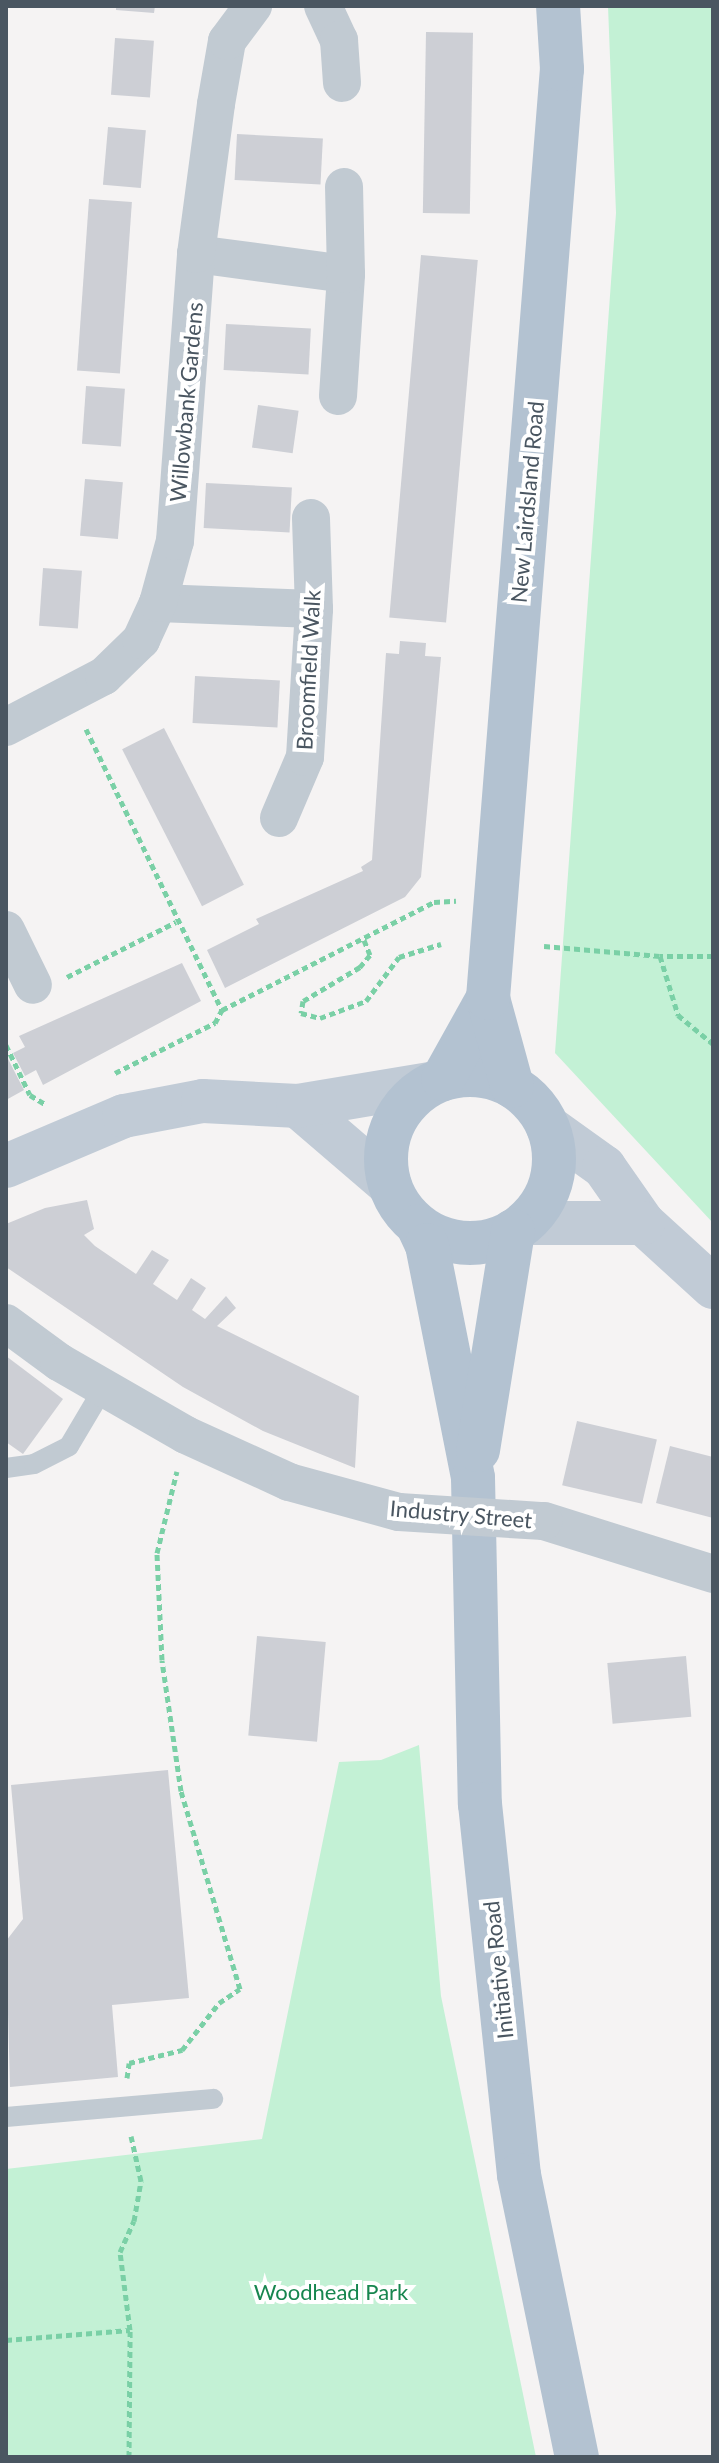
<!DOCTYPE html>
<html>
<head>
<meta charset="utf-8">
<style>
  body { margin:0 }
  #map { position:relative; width:719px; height:2463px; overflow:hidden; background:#f5f3f3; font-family:Lato,sans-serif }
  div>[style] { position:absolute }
  .green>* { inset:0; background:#c3f1d5 }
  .building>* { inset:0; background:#cdcfd5; transform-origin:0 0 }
  .path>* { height:5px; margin-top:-2.5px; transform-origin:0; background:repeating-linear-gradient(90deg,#7ad0a6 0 6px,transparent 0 10px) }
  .service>* { height:20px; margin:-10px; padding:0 10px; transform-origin:10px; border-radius:10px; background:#c1cad2 }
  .minor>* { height:38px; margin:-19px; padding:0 19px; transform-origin:19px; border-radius:19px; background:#c1cad2 }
  .secondary>* { height:44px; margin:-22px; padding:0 22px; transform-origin:22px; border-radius:22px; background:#c1cbd6 }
  .primary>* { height:44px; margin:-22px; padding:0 22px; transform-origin:22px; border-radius:22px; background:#b3c2d1 }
  .primary>.ring { margin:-22px; padding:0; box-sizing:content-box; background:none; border:44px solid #b3c2d1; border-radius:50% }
  .minor-bridge>* { height:38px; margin:-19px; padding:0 19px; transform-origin:19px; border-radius:19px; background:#c1cad2 }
  span { translate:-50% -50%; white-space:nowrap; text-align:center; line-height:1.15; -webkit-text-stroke:8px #fff; paint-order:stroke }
  .street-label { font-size:22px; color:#4a5661 }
  .park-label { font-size:22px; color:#17864f }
  .frame { position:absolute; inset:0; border:8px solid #4a5661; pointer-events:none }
</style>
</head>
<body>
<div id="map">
  <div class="green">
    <div style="clip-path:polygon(608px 6px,713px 6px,713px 1223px,555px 1053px,616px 213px)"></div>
    <div style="clip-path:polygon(419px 1745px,441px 1996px,536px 2457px,6px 2457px,6px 2169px,262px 2139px,339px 1762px,381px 1760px)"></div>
  </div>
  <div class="building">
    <div style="clip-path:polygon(116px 6px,155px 6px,154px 13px,116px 10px)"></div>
    <div style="left:426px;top:32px;width:47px;height:181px;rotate:1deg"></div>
    <div style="left:115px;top:38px;width:39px;height:57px;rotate:4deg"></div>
    <div style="left:108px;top:127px;width:38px;height:58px;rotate:5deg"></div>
    <div style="left:237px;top:134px;width:86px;height:46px;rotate:3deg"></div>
    <div style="left:89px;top:199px;width:43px;height:172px;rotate:4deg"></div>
    <div style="left:421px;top:255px;width:57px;height:364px;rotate:5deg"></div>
    <div style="left:226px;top:324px;width:85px;height:46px;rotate:3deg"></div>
    <div style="left:86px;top:386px;width:39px;height:58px;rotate:4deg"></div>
    <div style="left:258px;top:405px;width:41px;height:43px;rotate:8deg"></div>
    <div style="left:85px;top:479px;width:38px;height:57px;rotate:5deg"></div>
    <div style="left:206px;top:483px;width:86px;height:45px;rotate:3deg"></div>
    <div style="left:43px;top:568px;width:39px;height:58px;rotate:4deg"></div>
    <div style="clip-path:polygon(400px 641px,426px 643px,425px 656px,441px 657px,421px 877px,405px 897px,225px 988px,207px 950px,259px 924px,256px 919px,363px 871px,361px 867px,372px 860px,386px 653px,399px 654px)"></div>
    <div style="left:195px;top:676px;width:85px;height:47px;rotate:3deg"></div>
    <div style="left:164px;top:728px;width:176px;height:47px;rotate:63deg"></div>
    <div style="clip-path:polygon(182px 963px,201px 1001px,43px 1085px,36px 1070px,25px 1076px,13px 1053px,25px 1047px,19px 1036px)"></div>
    <div style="clip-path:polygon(6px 1055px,24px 1090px,6px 1100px)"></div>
    <div style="clip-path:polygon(87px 1200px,94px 1229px,84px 1235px,95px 1246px,136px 1274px,152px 1250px,169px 1260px,153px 1284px,177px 1300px,191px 1278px,206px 1288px,192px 1310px,205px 1319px,226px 1296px,236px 1308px,217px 1326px,359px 1396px,355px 1468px,263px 1431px,183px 1387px,6px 1267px,6px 1224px,45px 1208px)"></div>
    <div style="clip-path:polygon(6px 1356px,63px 1399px,23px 1454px,6px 1442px)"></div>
    <div style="left:577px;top:1421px;width:82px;height:66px;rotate:13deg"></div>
    <div style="clip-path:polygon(670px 1446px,713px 1457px,713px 1518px,656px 1503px)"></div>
    <div style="left:257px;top:1636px;width:69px;height:100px;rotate:5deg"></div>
    <div style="left:686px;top:1656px;width:61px;height:79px;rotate:85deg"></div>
    <div style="clip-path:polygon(168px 1770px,189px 1998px,112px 2005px,118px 2077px,10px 2087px,6px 1941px,23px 1919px,11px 1785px)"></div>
  </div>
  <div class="path">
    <div style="left:86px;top:729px;width:312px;rotate:64.2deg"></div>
    <div style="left:364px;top:940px;width:16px;rotate:68deg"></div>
    <div style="left:370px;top:955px;width:16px;rotate:130deg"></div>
    <div style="left:360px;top:967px;width:66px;rotate:149.2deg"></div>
    <div style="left:303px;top:1001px;width:12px;rotate:99deg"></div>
    <div style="left:301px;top:1013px;width:20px;rotate:15deg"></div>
    <div style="left:320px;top:1018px;width:49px;rotate:-20.3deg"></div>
    <div style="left:366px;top:1001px;width:55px;rotate:-53.1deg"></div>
    <div style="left:399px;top:957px;width:44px;rotate:-17.2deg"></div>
    <div style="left:544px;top:946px;width:116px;rotate:4.9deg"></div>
    <div style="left:713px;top:956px;width:53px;rotate:180deg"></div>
    <div style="left:660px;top:956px;width:62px;rotate:73deg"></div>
    <div style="left:678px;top:1015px;width:45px;rotate:39.6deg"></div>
    <div style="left:67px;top:977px;width:122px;rotate:-26.8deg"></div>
    <div style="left:6px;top:1045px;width:55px;rotate:64.4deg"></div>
    <div style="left:30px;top:1095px;width:17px;rotate:31deg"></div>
    <div style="left:115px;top:1073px;width:112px;rotate:-26.6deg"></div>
    <div style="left:215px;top:1023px;width:15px;rotate:-62deg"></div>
    <div style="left:222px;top:1010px;width:238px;rotate:-27deg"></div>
    <div style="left:434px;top:902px;width:22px;rotate:-3deg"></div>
    <div style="left:127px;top:2078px;width:15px;rotate:-82deg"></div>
    <div style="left:129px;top:2063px;width:55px;rotate:-13.8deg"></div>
    <div style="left:182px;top:2050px;width:60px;rotate:-51.8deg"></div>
    <div style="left:219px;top:2003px;width:25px;rotate:-34deg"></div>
    <div style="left:240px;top:1989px;width:207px;rotate:-106.6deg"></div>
    <div style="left:181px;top:1791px;width:132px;rotate:-98.3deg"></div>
    <div style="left:162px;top:1660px;width:107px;rotate:-92.7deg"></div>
    <div style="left:157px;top:1553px;width:84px;rotate:-76.3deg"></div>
    <div style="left:6px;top:2340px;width:124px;rotate:-4.6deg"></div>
    <div style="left:129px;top:2457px;width:127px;rotate:-89.5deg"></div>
    <div style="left:130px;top:2330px;width:79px;rotate:-97.3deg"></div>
    <div style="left:120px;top:2252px;width:34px;rotate:-66deg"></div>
    <div style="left:134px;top:2221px;width:41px;rotate:-80.1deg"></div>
    <div style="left:141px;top:2181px;width:46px;rotate:-102.5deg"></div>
  </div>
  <div class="service">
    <div style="left:6px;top:1468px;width:28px;rotate:-8deg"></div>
    <div style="left:34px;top:1464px;width:39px;rotate:-27deg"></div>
    <div style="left:69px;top:1446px;width:69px;rotate:-59.3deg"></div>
    <div style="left:6px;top:2117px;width:208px;rotate:-5deg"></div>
  </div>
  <div class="minor">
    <div style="left:323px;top:6px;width:38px;rotate:65deg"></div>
    <div style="left:339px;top:40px;width:43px;rotate:86deg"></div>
    <div style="left:196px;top:254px;width:151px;rotate:7.6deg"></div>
    <div style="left:338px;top:396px;width:122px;rotate:-86.2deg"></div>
    <div style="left:346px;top:274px;width:87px;rotate:-91.3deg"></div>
    <div style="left:158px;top:603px;width:156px;rotate:2.2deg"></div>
    <div style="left:6px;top:727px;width:110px;rotate:-27.5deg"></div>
    <div style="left:104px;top:676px;width:52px;rotate:-44.2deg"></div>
    <div style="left:141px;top:640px;width:41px;rotate:-65.3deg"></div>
    <div style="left:158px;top:603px;width:64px;rotate:-74.7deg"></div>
    <div style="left:175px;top:541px;width:288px;rotate:-85.8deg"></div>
    <div style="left:196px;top:254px;width:151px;rotate:-82.4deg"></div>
    <div style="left:216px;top:104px;width:64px;rotate:-80.1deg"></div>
    <div style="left:227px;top:41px;width:44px;rotate:-53.4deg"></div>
    <div style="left:279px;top:818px;width:66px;rotate:-66.9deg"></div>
    <div style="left:305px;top:757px;width:148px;rotate:-86.5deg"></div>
    <div style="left:314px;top:609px;width:91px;rotate:-91.9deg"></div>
    <div style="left:6px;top:930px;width:61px;rotate:63.9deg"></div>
    <div style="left:6px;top:1323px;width:66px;rotate:36.3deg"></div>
    <div style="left:59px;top:1362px;width:146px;rotate:29.9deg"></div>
    <div style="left:186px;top:1435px;width:113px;rotate:24.5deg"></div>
    <div style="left:289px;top:1482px;width:114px;rotate:15.3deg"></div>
    <div style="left:544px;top:1521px;width:177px;rotate:17.4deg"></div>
  </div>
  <div class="secondary">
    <div style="left:298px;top:1106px;width:121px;rotate:40.7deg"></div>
    <div style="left:548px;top:1127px;width:69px;rotate:35.5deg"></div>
    <div style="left:604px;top:1167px;width:68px;rotate:55.1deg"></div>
    <div style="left:643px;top:1223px;width:95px;rotate:42.4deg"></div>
    <div style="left:6px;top:1166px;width:128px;rotate:-23deg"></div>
    <div style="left:124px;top:1116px;width:80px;rotate:-10.8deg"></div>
    <div style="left:203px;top:1101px;width:95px;rotate:3deg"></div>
    <div style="left:298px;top:1106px;width:134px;rotate:-9.5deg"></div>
    <div style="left:525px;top:1223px;width:118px"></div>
  </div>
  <div class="primary">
    <div class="ring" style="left:386px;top:1075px;width:124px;height:124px"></div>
    <div style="left:443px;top:1079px;width:93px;rotate:-60.9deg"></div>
    <div style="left:512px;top:1086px;width:91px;rotate:-105.3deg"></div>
    <div style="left:488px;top:998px;width:932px;rotate:-85.45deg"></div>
    <div style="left:562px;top:69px;width:63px;rotate:-93.6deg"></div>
    <div style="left:418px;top:1226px;width:21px;rotate:65deg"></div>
    <div style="left:427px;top:1245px;width:237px;rotate:78.8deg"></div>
    <div style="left:473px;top:1478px;width:326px;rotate:88.8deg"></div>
    <div style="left:480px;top:1804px;width:373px;rotate:84deg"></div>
    <div style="left:519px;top:2175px;width:288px;rotate:78.4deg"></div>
    <div style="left:478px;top:1450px;width:222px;rotate:-80.9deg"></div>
  </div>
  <div class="minor-bridge">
    <div style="left:399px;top:1512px;width:145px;rotate:3.6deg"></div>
  </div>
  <div class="street-label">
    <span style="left:186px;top:402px;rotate:-85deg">Willowbank Gardens</span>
    <span style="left:527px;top:502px;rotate:-85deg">New Lairdsland Road</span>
    <span style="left:308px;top:670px;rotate:-87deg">Broomfield Walk</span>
    <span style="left:461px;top:1514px;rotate:5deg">Industry Street</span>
    <span style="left:498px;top:1970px;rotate:-96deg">Initiative Road</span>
  </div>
  <div class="park-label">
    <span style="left:331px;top:2292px">Woodhead Park</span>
  </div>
  <div class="frame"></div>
</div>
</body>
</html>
